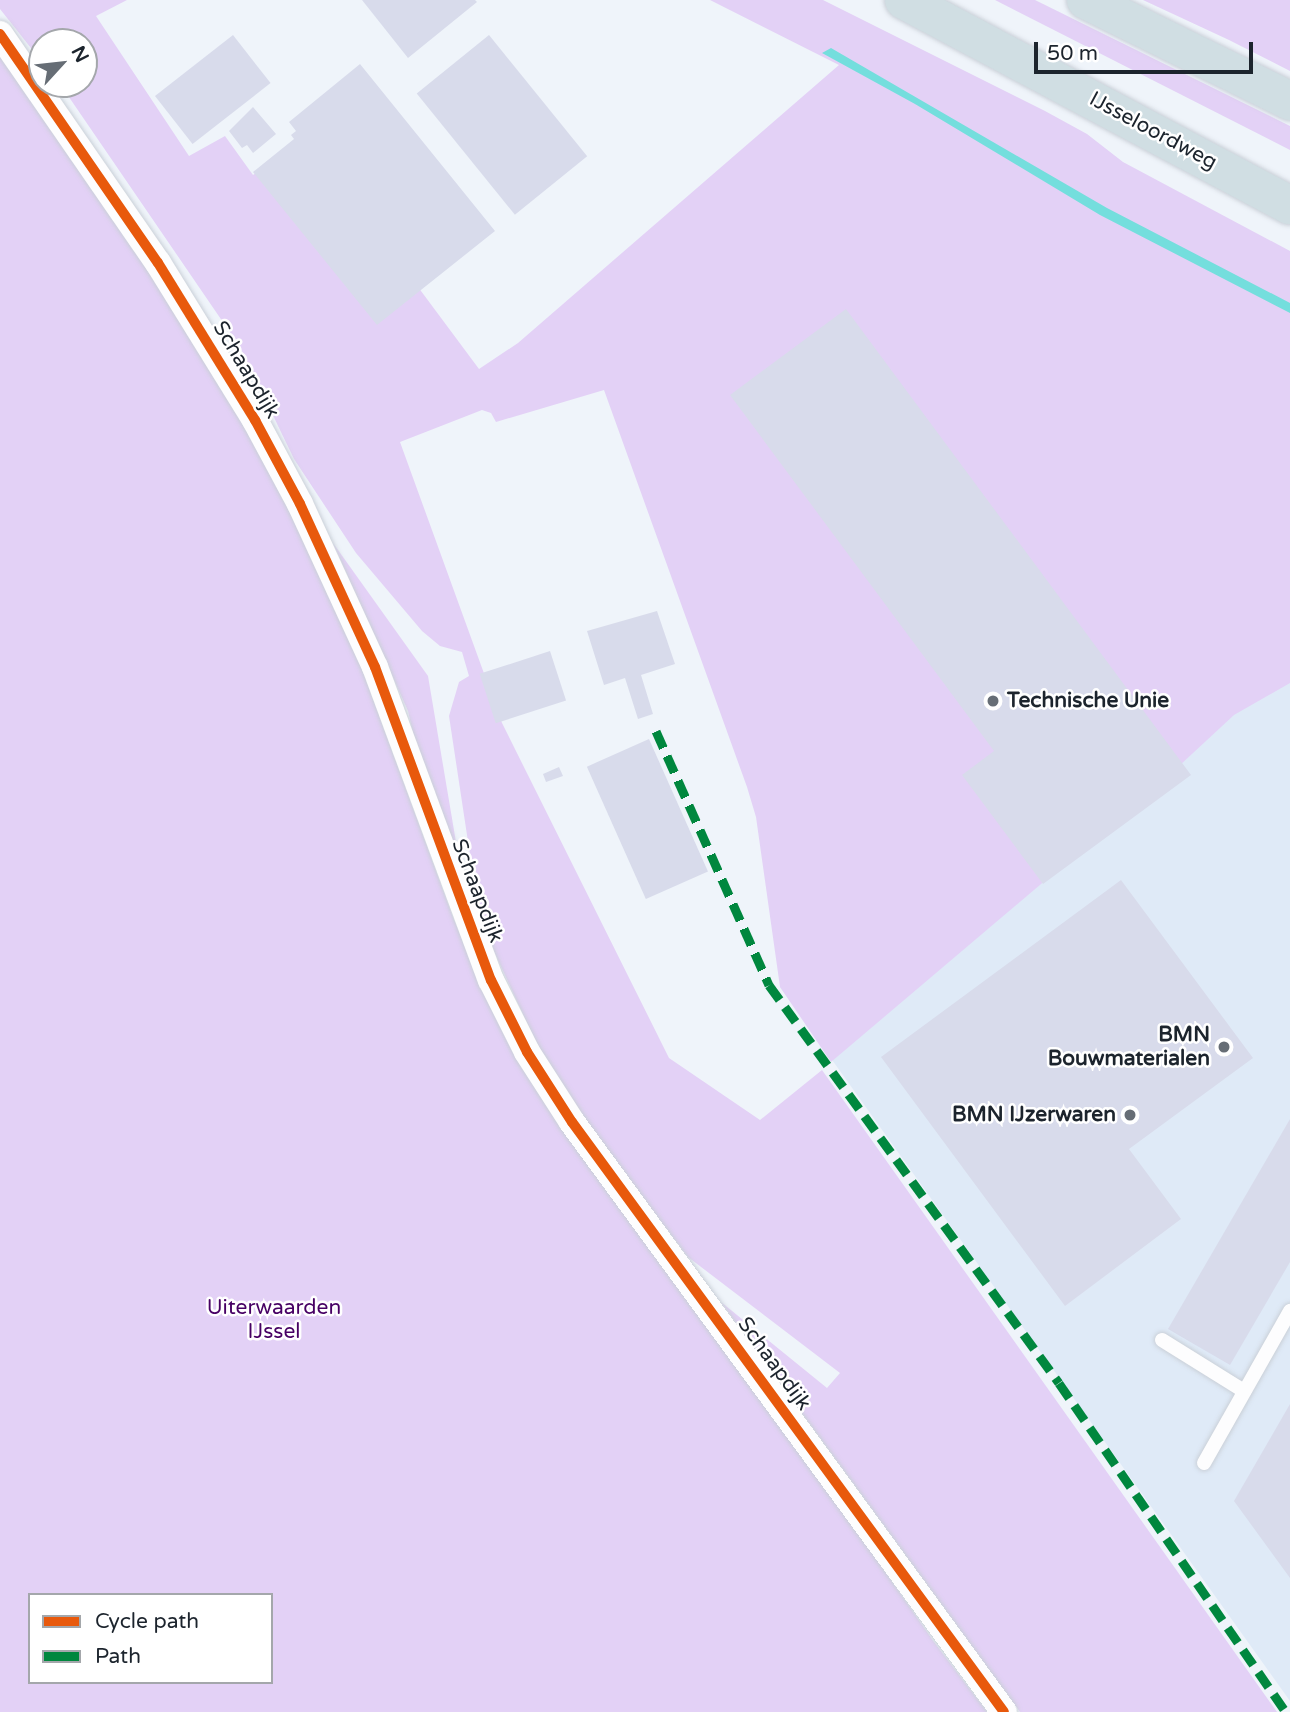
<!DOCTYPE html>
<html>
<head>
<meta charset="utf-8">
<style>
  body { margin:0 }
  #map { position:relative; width:1290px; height:1712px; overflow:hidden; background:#eff4fa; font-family:"Varela Round",sans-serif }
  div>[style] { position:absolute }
  .built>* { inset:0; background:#dfeaf7 }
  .green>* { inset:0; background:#e3d1f6 }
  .water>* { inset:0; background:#74dedd }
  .building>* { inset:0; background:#d8dbeb; transform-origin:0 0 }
  .roads { filter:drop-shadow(0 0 2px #cad0d8) drop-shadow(0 0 2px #cad0d8) }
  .lane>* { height:14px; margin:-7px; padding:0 7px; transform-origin:7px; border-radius:7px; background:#fdfdfe }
  .street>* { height:26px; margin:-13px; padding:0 13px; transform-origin:13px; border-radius:13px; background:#fdfdfe }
  .highway>* { height:38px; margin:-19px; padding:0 19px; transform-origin:19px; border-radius:19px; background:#d0dee3 }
  .quiet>* { height:9px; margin-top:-4.5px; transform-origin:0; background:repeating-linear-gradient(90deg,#00873e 0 18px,transparent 0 27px) }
  .cycleway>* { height:10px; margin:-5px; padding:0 5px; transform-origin:5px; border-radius:5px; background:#e8590c }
  .dots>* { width:19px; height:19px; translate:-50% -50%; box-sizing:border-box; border:4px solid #fff; border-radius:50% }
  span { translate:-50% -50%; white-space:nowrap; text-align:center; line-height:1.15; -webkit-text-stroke:5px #fff; paint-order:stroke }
  .street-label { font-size:21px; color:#1c242d }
  .poi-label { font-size:21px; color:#1c242d; font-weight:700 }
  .left { translate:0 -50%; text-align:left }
  .right { translate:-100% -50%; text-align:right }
  .park-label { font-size:21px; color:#470064 }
  .legend { position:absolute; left:28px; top:1593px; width:245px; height:91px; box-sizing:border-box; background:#fff; border:2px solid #a4a7ab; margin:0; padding:9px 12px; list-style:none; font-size:21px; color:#1c242d }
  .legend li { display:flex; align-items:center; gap:14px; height:35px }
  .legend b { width:35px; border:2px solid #a4a7ab }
  .north { position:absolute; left:28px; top:28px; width:70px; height:70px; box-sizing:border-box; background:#fff; border:2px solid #a4a7ab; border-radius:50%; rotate:63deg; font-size:19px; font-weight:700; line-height:28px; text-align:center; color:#1c242d }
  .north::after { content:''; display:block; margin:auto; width:24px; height:32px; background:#666d75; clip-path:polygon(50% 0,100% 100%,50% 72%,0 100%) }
  .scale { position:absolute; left:1034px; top:42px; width:219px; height:32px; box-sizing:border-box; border:4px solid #1c242d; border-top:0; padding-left:9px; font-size:21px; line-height:24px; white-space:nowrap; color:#1c242d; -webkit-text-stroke:5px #fff; paint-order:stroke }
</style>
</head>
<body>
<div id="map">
  <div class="built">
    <div style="clip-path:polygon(1290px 308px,1290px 1701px,780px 987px)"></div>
  </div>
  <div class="green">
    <div style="clip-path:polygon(0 0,127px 0,96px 16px,189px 156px,225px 136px,253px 175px,308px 139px,479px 369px,518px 343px,839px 65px,710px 0,823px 0,1045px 111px,1087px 134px,1123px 162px,1290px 251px,1290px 683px,1234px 715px,1165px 779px,831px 1062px,780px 987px,756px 817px,747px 787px,604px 390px,496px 422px,491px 413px,482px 410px,400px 442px,502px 723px,669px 1058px,760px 1120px,822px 1070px,1277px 1712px,1020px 1712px,721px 1302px,827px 1388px,840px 1373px,688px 1257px,579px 1114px,541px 1053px,480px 921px,449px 716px,459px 682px,469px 676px,462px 652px,440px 646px,422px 631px,356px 553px,294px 459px,240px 347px,60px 84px,84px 84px,84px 42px,42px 42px,42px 62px,0 9px)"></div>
    <div style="clip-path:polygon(995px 0,1035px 0,1278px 120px,1290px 126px,1290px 150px)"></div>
    <div style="clip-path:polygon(1143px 0,1290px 0,1290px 71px,1229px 40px)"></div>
    <div style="clip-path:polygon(evenodd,0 55px,198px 342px,254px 443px,331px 594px,356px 653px,452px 915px,489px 1005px,934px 1642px,987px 1712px,0 1712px,0 55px,30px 1595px,271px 1595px,271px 1682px,30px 1682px,30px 1595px)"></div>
    <div style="clip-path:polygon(333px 543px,428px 676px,459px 860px,416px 746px,408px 711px)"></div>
  </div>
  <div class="water">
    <div style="clip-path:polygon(831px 48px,1107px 208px,1290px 303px,1290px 313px,1100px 215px,915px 104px,822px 53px)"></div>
  </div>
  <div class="building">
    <div style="clip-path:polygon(362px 0,475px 0,477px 2px,408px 58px)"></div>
    <div style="left:233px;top:35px;width:61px;height:99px;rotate:52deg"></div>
    <div style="left:489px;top:35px;width:156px;height:93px;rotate:51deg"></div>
    <div style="clip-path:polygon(360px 64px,495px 231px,377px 325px,253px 172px,294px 139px,291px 135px,296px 131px,289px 122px)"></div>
    <div style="clip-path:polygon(253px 107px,276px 134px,253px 153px,247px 145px,242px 148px,229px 131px)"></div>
    <div style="clip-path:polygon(846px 309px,1191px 775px,1043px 884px,962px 775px,994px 751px,730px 395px)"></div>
    <div style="clip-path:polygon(657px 611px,675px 664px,641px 675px,653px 714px,638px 719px,625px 678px,604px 685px,587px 631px)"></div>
    <div style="left:550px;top:651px;width:52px;height:74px;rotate:72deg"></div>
    <div style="left:649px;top:739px;width:145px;height:68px;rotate:66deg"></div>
    <div style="clip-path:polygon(559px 767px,563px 776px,546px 782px,543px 774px)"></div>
    <div style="clip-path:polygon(1121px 880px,1253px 1058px,1129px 1149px,1181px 1219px,1065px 1306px,881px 1057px)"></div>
    <div style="clip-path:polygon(1290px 1119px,1290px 1262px,1230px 1365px,1168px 1329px)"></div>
    <div style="clip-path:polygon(1290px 1404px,1290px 1578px,1234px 1501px)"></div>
  </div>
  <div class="roads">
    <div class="lane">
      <div style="left:1162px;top:1340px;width:97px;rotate:31.9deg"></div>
      <div style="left:1204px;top:1463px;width:175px;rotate:-60.5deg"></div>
    </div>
    <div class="street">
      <div style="left:0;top:34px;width:278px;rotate:55.4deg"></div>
      <div style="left:158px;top:263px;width:185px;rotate:58.3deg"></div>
      <div style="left:255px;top:420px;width:95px;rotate:61.8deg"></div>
      <div style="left:300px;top:504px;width:179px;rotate:65.3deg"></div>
      <div style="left:375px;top:667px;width:334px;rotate:69.7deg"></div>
      <div style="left:491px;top:980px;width:80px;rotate:63.4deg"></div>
      <div style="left:527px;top:1052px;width:83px;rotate:57.3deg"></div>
      <div style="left:572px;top:1122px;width:731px;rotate:53.79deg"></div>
    </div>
    <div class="highway">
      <div style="left:904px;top:0;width:437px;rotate:28deg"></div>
      <div style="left:1086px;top:0;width:228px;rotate:26.3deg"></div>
    </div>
  </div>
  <div class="quiet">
    <div style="left:656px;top:731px;width:278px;rotate:66deg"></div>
    <div style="left:769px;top:985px;width:492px;rotate:53.9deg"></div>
    <div style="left:1059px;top:1383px;width:400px;rotate:55.4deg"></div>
  </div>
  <div class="cycleway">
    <div style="left:0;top:34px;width:278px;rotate:55.4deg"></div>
    <div style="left:158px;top:263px;width:185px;rotate:58.3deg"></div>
    <div style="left:255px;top:420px;width:95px;rotate:61.8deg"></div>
    <div style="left:300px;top:504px;width:179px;rotate:65.3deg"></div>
    <div style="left:375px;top:667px;width:334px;rotate:69.7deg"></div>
    <div style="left:491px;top:980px;width:80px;rotate:63.4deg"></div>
    <div style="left:527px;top:1052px;width:83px;rotate:57.3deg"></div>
    <div style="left:572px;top:1122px;width:731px;rotate:53.79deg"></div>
  </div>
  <div class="dots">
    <div style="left:993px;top:701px;background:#666d75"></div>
    <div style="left:1224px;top:1047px;background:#666d75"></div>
    <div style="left:1130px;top:1115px;background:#666d75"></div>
  </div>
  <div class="street-label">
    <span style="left:1153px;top:131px;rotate:28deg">IJsseloordweg</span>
    <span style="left:246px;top:370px;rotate:59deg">Schaapdijk</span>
    <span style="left:477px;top:891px;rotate:69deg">Schaapdijk</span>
    <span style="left:774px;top:1364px;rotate:54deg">Schaapdijk</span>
  </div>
  <div class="poi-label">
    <span class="left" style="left:1007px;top:701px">Technische Unie</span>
    <span class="right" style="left:1210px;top:1047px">BMN<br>Bouwmaterialen</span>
    <span class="right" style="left:1116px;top:1115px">BMN IJzerwaren</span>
  </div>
  <div class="park-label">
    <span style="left:274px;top:1320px">Uiterwaarden<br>IJssel</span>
  </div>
  <ul class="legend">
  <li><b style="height:9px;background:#e8590c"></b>Cycle path</li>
  <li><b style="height:9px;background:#00873e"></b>Path</li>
  </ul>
  <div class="north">N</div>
  <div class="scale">50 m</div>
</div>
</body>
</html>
